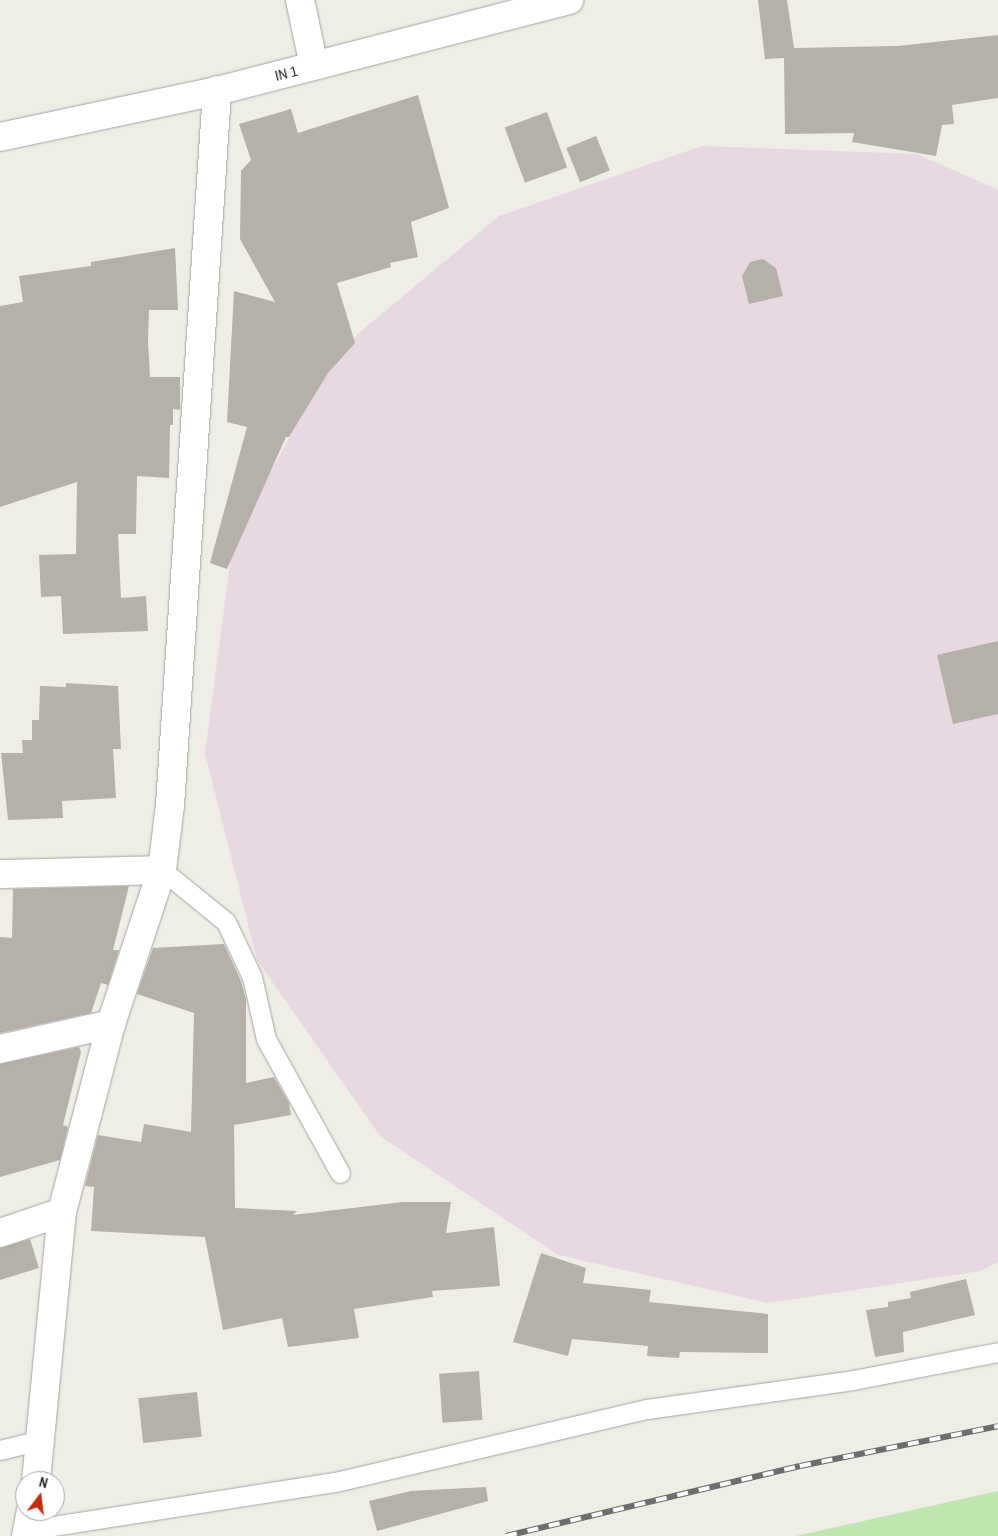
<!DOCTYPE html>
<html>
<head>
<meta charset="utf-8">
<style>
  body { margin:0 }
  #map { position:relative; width:998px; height:1536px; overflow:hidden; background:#efeee6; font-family:"Archivo Narrow",sans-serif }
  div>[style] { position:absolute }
  .industrial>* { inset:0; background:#e8d8e2 }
  .grass>* { inset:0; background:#c0e6af }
  .building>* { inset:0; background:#b5b0a8; transform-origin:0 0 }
  .roads { filter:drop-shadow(0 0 1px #a3a3a3) drop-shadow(0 0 1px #a3a3a3) }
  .service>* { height:19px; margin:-9.5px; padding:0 9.5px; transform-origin:9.5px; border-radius:9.5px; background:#fff }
  .minor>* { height:28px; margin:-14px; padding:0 14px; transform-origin:14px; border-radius:14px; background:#fff }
  .tertiary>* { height:28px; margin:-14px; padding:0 14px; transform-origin:14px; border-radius:14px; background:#fff }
  .rail>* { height:5.5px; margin-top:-2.75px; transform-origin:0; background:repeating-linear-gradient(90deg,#fff 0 11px,#6d6d6d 0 22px); box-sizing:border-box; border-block:1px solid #6d6d6d }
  span { translate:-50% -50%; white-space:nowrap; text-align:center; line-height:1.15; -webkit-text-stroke:5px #fff; paint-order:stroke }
  .street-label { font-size:15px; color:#1f1f1f }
  .north { position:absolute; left:15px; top:1471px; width:50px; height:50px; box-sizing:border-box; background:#fff; border:1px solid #a5a5a5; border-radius:50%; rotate:15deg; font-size:14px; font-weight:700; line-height:20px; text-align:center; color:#1f1f1f }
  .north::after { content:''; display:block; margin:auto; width:18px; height:22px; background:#c32b0b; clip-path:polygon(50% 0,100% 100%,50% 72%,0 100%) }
</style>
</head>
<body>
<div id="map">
  <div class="industrial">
    <div style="clip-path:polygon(702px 146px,917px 154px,998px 190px,998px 1262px,981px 1271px,768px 1303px,558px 1255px,380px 1136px,257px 960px,205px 753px,233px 541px,335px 353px,499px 216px)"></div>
  </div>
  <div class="grass">
    <div style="clip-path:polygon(998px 1491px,998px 1536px,796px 1536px)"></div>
  </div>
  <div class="building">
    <div style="clip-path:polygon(758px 0,787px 0,794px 48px,898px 46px,998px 35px,998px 98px,952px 105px,954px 124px,942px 125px,936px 156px,852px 142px,854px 133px,785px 134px,784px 58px,765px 59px)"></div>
    <div style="clip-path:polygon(418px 95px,449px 208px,411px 222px,418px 257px,390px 263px,391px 267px,337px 283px,355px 343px,328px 373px,289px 437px,286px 437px,227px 569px,210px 563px,247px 427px,227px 422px,234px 291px,275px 302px,240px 239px,241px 171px,251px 160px,239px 124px,291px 109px,298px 133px)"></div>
    <div style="left:547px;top:112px;width:59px;height:45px;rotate:70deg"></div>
    <div style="left:596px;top:136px;width:37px;height:32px;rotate:68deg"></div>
    <div style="clip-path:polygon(175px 248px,178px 310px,149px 310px,148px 340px,150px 377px,180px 377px,180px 410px,173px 409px,173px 425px,170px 425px,169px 478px,137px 476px,136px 534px,118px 534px,121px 598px,146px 596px,148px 631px,63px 634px,61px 596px,41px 597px,39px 555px,76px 554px,77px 482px,0 507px,0 306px,23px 302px,19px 276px,91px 266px,91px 262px)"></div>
    <div style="clip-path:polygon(763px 259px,776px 268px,783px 296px,749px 304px,742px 276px,750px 262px)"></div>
    <div style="clip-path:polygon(998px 641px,998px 714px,953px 724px,937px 655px)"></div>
    <div style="clip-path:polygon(66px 683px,118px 686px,121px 749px,113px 749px,116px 798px,62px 801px,63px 818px,8px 820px,1px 753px,23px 753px,22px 740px,32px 740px,32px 720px,39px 720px,40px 686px,66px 687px)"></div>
    <div style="clip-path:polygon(129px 886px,113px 950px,119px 950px,108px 985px,101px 983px,91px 1013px,0 1033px,0 937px,12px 938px,13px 889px)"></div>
    <div style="clip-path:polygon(224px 944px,241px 981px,246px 1000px,246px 1083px,274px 1077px,289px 1103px,291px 1115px,234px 1125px,235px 1208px,297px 1211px,293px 1215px,403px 1202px,451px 1202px,446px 1233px,494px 1227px,500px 1286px,432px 1291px,433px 1297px,354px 1309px,359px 1338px,288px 1347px,282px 1318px,223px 1330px,205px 1237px,91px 1231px,94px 1187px,85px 1186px,98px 1135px,141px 1142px,144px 1124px,191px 1132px,194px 1013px,137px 994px,153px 948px)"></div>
    <div style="clip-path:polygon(79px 1047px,81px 1052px,63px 1125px,68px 1127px,60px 1160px,0 1177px,0 1064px)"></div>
    <div style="clip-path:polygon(30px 1239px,39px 1268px,0 1280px,0 1248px)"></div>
    <div style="clip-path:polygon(541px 1253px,586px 1268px,583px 1283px,651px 1290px,649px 1302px,768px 1314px,768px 1353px,680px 1352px,679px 1358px,647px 1356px,648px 1346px,572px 1339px,568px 1356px,513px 1342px)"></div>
    <div style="clip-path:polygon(966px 1279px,975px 1315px,903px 1332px,904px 1352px,875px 1357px,866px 1310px,888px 1307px,888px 1302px,911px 1298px,910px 1292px)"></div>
    <div style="left:479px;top:1371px;width:49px;height:40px;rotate:86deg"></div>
    <div style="left:197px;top:1392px;width:45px;height:59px;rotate:84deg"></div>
    <div style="clip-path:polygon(486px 1487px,488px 1501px,377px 1531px,369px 1501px,411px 1491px)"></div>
  </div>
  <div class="roads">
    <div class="service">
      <div style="left:162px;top:870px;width:82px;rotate:39.1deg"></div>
      <div style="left:226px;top:922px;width:61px;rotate:64.7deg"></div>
      <div style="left:252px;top:977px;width:64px;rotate:77.3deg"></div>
      <div style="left:266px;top:1039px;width:153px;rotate:61.1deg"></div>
      <div style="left:0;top:1450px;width:42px;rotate:-13.7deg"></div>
      <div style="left:28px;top:1530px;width:311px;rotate:-8.9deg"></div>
      <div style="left:335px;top:1482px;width:320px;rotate:-13.2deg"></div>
      <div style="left:647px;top:1409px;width:208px;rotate:-8deg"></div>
      <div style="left:853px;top:1380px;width:148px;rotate:-10.9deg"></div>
    </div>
    <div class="minor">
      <div style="left:300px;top:0;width:67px;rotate:78deg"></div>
      <div style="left:0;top:874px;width:162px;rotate:-1.4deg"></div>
      <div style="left:0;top:1049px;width:114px;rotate:-12.7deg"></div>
      <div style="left:0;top:1233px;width:65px;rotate:-18.7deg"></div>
      <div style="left:36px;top:1481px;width:270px;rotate:-84.5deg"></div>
      <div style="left:62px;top:1212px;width:194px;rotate:-75.4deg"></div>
      <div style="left:111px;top:1024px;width:162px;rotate:-71.7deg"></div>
      <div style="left:162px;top:870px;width:65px;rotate:-83deg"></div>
      <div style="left:170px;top:805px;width:716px;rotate:-86.23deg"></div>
      <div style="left:26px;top:1536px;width:25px;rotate:-79deg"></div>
    </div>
    <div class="tertiary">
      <div style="left:0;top:137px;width:222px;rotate:-12deg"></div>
      <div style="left:217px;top:91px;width:364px;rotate:-14.5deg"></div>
    </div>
  </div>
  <div class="rail">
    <div style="left:506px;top:1536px;width:302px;rotate:-13.4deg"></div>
    <div style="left:800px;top:1466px;width:202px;rotate:-11.4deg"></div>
  </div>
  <div class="street-label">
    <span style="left:286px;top:73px;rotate:-14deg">IN 1</span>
  </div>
  <div class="north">N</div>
</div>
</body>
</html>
